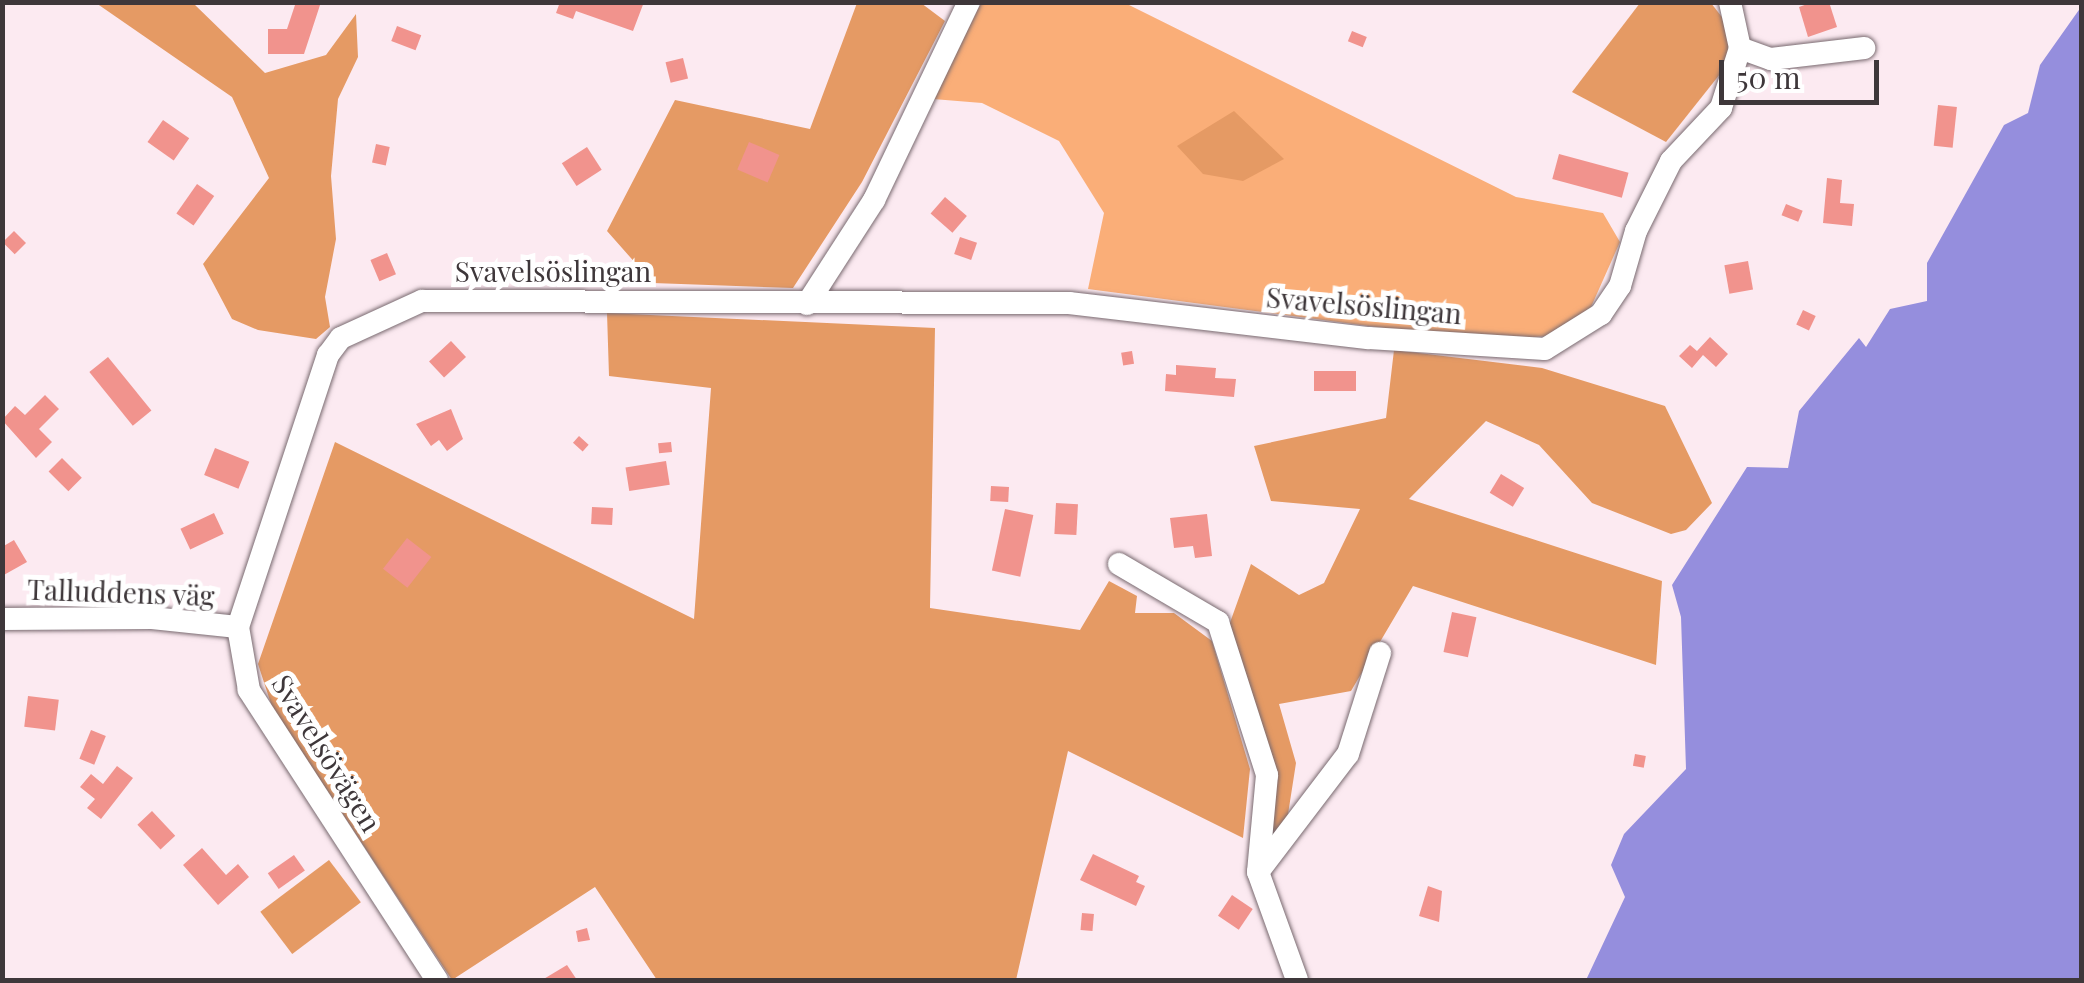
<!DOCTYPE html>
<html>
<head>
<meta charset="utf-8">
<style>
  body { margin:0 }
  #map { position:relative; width:2084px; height:983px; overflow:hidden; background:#fceaf1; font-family:"Playfair Display",serif }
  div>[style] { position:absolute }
  .green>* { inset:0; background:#faae78 }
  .forest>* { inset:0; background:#e59a64; transform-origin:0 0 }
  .water>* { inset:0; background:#958edd }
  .building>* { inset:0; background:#f1938d; transform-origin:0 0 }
  .roads { filter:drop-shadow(0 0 2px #796a70) drop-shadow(0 0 2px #796a70) }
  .minor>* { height:22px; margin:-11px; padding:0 11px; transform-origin:11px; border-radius:11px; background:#fff }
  span { translate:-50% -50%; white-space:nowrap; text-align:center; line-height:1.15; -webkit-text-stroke:10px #fff; paint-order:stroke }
  .street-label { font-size:28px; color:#3e373a }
  .frame { position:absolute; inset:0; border:5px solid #3e373a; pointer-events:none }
  .scale { position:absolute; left:1719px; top:60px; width:160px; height:45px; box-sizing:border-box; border:5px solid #3e373a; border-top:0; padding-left:12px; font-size:30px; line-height:35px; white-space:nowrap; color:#3e373a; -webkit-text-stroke:8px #fff; paint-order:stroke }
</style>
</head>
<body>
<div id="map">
  <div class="green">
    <div style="clip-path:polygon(981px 3px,1125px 3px,1516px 197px,1603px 213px,1620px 242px,1587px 316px,1549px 336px,1482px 341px,1088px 289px,1104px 213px,1059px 141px,982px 103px,933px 99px)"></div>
  </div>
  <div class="forest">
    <div style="clip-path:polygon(96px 3px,193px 3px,265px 73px,326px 55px,356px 14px,358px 57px,338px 99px,331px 176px,336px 239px,325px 297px,330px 327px,316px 339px,258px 330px,232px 319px,203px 264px,269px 178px,232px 97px)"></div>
    <div style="clip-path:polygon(857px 3px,921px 3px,945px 21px,862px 182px,793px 288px,653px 283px,607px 231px,675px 100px,810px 129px)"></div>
    <div style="clip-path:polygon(1640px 3px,1711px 3px,1725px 21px,1732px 59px,1666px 142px,1572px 92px)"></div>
    <div style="clip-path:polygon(1234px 111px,1284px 159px,1243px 181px,1203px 174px,1177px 146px)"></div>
    <div style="clip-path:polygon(607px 313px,935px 328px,930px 608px,1080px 630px,1109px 581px,1137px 596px,1135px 613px,1174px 613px,1212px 641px,1250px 769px,1243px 838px,1068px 751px,1016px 980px,657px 980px,595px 887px,452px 980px,272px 707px,258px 664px,335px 442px,694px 619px,711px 388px,609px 376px)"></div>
    <div style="clip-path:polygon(1394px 350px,1542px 368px,1665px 406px,1712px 503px,1686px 530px,1671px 534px,1592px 503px,1539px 445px,1486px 421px,1409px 499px,1662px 581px,1656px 665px,1413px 586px,1351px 691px,1279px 704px,1296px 763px,1286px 827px,1268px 842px,1276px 767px,1227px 631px,1251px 564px,1299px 595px,1324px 583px,1360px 509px,1271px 501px,1254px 446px,1386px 418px)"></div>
    <div style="left:329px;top:860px;width:53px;height:86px;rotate:53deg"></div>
  </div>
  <div class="water">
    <div style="clip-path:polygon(2081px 7px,2081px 980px,1586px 980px,1625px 897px,1611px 865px,1624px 834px,1686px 769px,1681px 617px,1672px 585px,1747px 467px,1788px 468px,1799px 411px,1859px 338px,1866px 347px,1890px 309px,1927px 301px,1927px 263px,2004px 125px,2028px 113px,2040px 65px)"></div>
  </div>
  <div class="building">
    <div style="clip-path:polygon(296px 2px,321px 2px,304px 54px,268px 54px,268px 29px,287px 29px)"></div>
    <div style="clip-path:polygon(560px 2px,644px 2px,633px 31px,576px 11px,573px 19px,556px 13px)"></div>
    <div style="clip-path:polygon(1813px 2px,1829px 2px,1837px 27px,1808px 37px,1799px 7px)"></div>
    <div style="left:397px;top:26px;width:26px;height:16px;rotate:21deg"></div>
    <div style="left:1352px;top:31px;width:16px;height:11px;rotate:22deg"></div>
    <div style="left:683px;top:58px;width:21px;height:18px;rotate:76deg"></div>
    <div style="left:1938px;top:105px;width:19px;height:41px;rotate:6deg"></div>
    <div style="left:163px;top:120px;width:32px;height:27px;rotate:35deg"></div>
    <div style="left:749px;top:142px;width:33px;height:30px;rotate:23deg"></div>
    <div style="left:376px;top:144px;width:14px;height:19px;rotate:12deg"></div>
    <div style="left:587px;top:147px;width:27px;height:30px;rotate:57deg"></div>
    <div style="left:1559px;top:154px;width:72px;height:26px;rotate:15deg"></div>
    <div style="clip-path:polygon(1827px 178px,1842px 180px,1840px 203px,1854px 204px,1852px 226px,1823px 223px)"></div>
    <div style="left:197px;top:184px;width:21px;height:36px;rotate:35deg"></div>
    <div style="left:945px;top:197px;width:29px;height:22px;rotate:41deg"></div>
    <div style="left:1786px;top:204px;width:18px;height:12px;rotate:22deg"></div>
    <div style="left:14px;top:231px;width:17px;height:16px;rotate:45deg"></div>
    <div style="left:960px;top:237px;width:18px;height:18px;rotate:19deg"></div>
    <div style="left:387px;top:253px;width:23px;height:18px;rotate:67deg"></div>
    <div style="left:1748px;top:261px;width:29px;height:24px;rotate:80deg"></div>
    <div style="left:1803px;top:310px;width:14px;height:16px;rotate:25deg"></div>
    <div style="clip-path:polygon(1710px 337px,1728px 354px,1716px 367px,1703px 355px,1692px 368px,1679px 356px,1690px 345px,1697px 351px)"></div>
    <div style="left:451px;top:341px;width:22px;height:30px;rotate:47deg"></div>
    <div style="left:1132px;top:351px;width:13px;height:11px;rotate:81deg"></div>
    <div style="left:108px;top:357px;width:69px;height:24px;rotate:51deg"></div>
    <div style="clip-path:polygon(1176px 365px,1216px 368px,1215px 378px,1236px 379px,1234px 397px,1165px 391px,1166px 374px,1176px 375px)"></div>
    <div style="left:1314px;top:371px;width:42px;height:20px"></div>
    <div style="clip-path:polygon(45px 395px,59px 409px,39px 429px,52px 442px,36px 458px,2px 420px,15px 406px,25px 415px)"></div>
    <div style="clip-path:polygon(451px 409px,463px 439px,447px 451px,439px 440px,431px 446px,416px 424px)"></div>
    <div style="left:579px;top:436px;width:13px;height:9px;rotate:42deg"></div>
    <div style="left:671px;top:442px;width:10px;height:13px;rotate:84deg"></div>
    <div style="left:215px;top:448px;width:37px;height:29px;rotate:22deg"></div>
    <div style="left:62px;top:458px;width:28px;height:19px;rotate:45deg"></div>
    <div style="left:666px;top:461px;width:24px;height:41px;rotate:81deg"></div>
    <div style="left:1501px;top:474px;width:27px;height:22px;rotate:31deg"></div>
    <div style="left:991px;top:486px;width:18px;height:15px;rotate:3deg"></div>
    <div style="left:1056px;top:503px;width:22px;height:31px;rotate:3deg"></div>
    <div style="left:592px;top:507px;width:21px;height:17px;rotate:3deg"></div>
    <div style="left:1005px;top:509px;width:29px;height:63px;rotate:12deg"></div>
    <div style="left:214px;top:513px;width:23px;height:37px;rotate:65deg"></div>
    <div style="clip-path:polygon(1207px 514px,1212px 556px,1195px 558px,1193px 546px,1174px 548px,1170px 518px)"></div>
    <div style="left:407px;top:538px;width:31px;height:39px;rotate:38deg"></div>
    <div style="clip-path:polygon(14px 540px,27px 562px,2px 576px,2px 547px)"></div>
    <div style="left:1452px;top:612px;width:25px;height:41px;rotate:12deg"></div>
    <div style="left:28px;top:696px;width:31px;height:31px;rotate:7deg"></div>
    <div style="left:91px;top:730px;width:16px;height:31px;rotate:22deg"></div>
    <div style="left:1635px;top:754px;width:11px;height:12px;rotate:10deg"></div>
    <div style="clip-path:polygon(117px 766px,133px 778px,101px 819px,87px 808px,95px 799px,80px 787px,91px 774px,103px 784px)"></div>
    <div style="left:152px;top:811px;width:34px;height:20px;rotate:47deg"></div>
    <div style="clip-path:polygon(202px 848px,226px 875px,238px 864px,249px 877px,218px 905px,183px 865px)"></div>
    <div style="clip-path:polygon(1093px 854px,1139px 876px,1136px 882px,1145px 886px,1136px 906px,1080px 880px)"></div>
    <div style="left:294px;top:855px;width:19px;height:32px;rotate:55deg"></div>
    <div style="clip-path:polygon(1428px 886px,1442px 891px,1439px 922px,1419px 916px)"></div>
    <div style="left:1232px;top:895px;width:25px;height:25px;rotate:34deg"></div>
    <div style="left:1082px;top:913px;width:12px;height:17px;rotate:5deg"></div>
    <div style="clip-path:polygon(587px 928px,590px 940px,578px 942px,576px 931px)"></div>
    <div style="clip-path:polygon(567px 965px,577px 980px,542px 980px)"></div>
  </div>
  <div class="roads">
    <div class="minor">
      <div style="left:1740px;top:48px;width:33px;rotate:20deg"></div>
      <div style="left:1771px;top:59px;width:94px;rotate:-6.7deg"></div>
      <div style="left:807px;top:304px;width:124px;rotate:-57.2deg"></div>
      <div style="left:874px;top:200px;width:220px;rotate:-64.4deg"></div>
      <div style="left:1119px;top:564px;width:115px;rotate:30.4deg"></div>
      <div style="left:1218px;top:622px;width:161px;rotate:72.2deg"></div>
      <div style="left:1267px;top:775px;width:97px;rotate:95.3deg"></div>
      <div style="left:1258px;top:872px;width:115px;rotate:70.1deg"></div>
      <div style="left:2px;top:619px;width:150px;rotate:-0.4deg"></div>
      <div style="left:152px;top:618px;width:86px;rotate:6deg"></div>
      <div style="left:1258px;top:872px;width:148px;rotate:-52.7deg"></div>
      <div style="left:1348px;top:754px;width:106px;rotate:-72.4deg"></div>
      <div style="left:437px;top:980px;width:346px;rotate:-123deg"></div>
      <div style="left:249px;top:690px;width:64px;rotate:-99.9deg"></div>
      <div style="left:238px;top:627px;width:287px;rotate:-71.7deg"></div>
      <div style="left:328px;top:355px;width:21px;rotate:-53deg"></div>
      <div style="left:341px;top:338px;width:89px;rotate:-24.6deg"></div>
      <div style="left:422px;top:301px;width:647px;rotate:0.18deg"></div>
      <div style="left:1069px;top:303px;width:302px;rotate:6.7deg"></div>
      <div style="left:1369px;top:338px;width:176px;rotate:3.6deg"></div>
      <div style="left:1545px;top:349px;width:66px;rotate:-32deg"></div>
      <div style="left:1601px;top:314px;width:34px;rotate:-56deg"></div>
      <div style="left:1620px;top:286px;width:57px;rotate:-73.8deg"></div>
      <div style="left:1636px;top:231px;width:78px;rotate:-63.4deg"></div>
      <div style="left:1671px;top:161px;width:73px;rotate:-46.7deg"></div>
      <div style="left:1721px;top:108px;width:63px;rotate:-72.4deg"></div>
      <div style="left:1740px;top:48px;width:47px;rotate:-102.3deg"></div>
    </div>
  </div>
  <div class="street-label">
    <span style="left:553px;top:271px">Svavelsöslingan</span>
    <span style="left:1364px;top:305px;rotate:5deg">Svavelsöslingan</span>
    <span style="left:121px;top:592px;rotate:2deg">Talluddens väg</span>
    <span style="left:327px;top:753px;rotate:58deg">Svavelsövägen</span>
  </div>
  <div class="frame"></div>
  <div class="scale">50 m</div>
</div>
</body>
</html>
